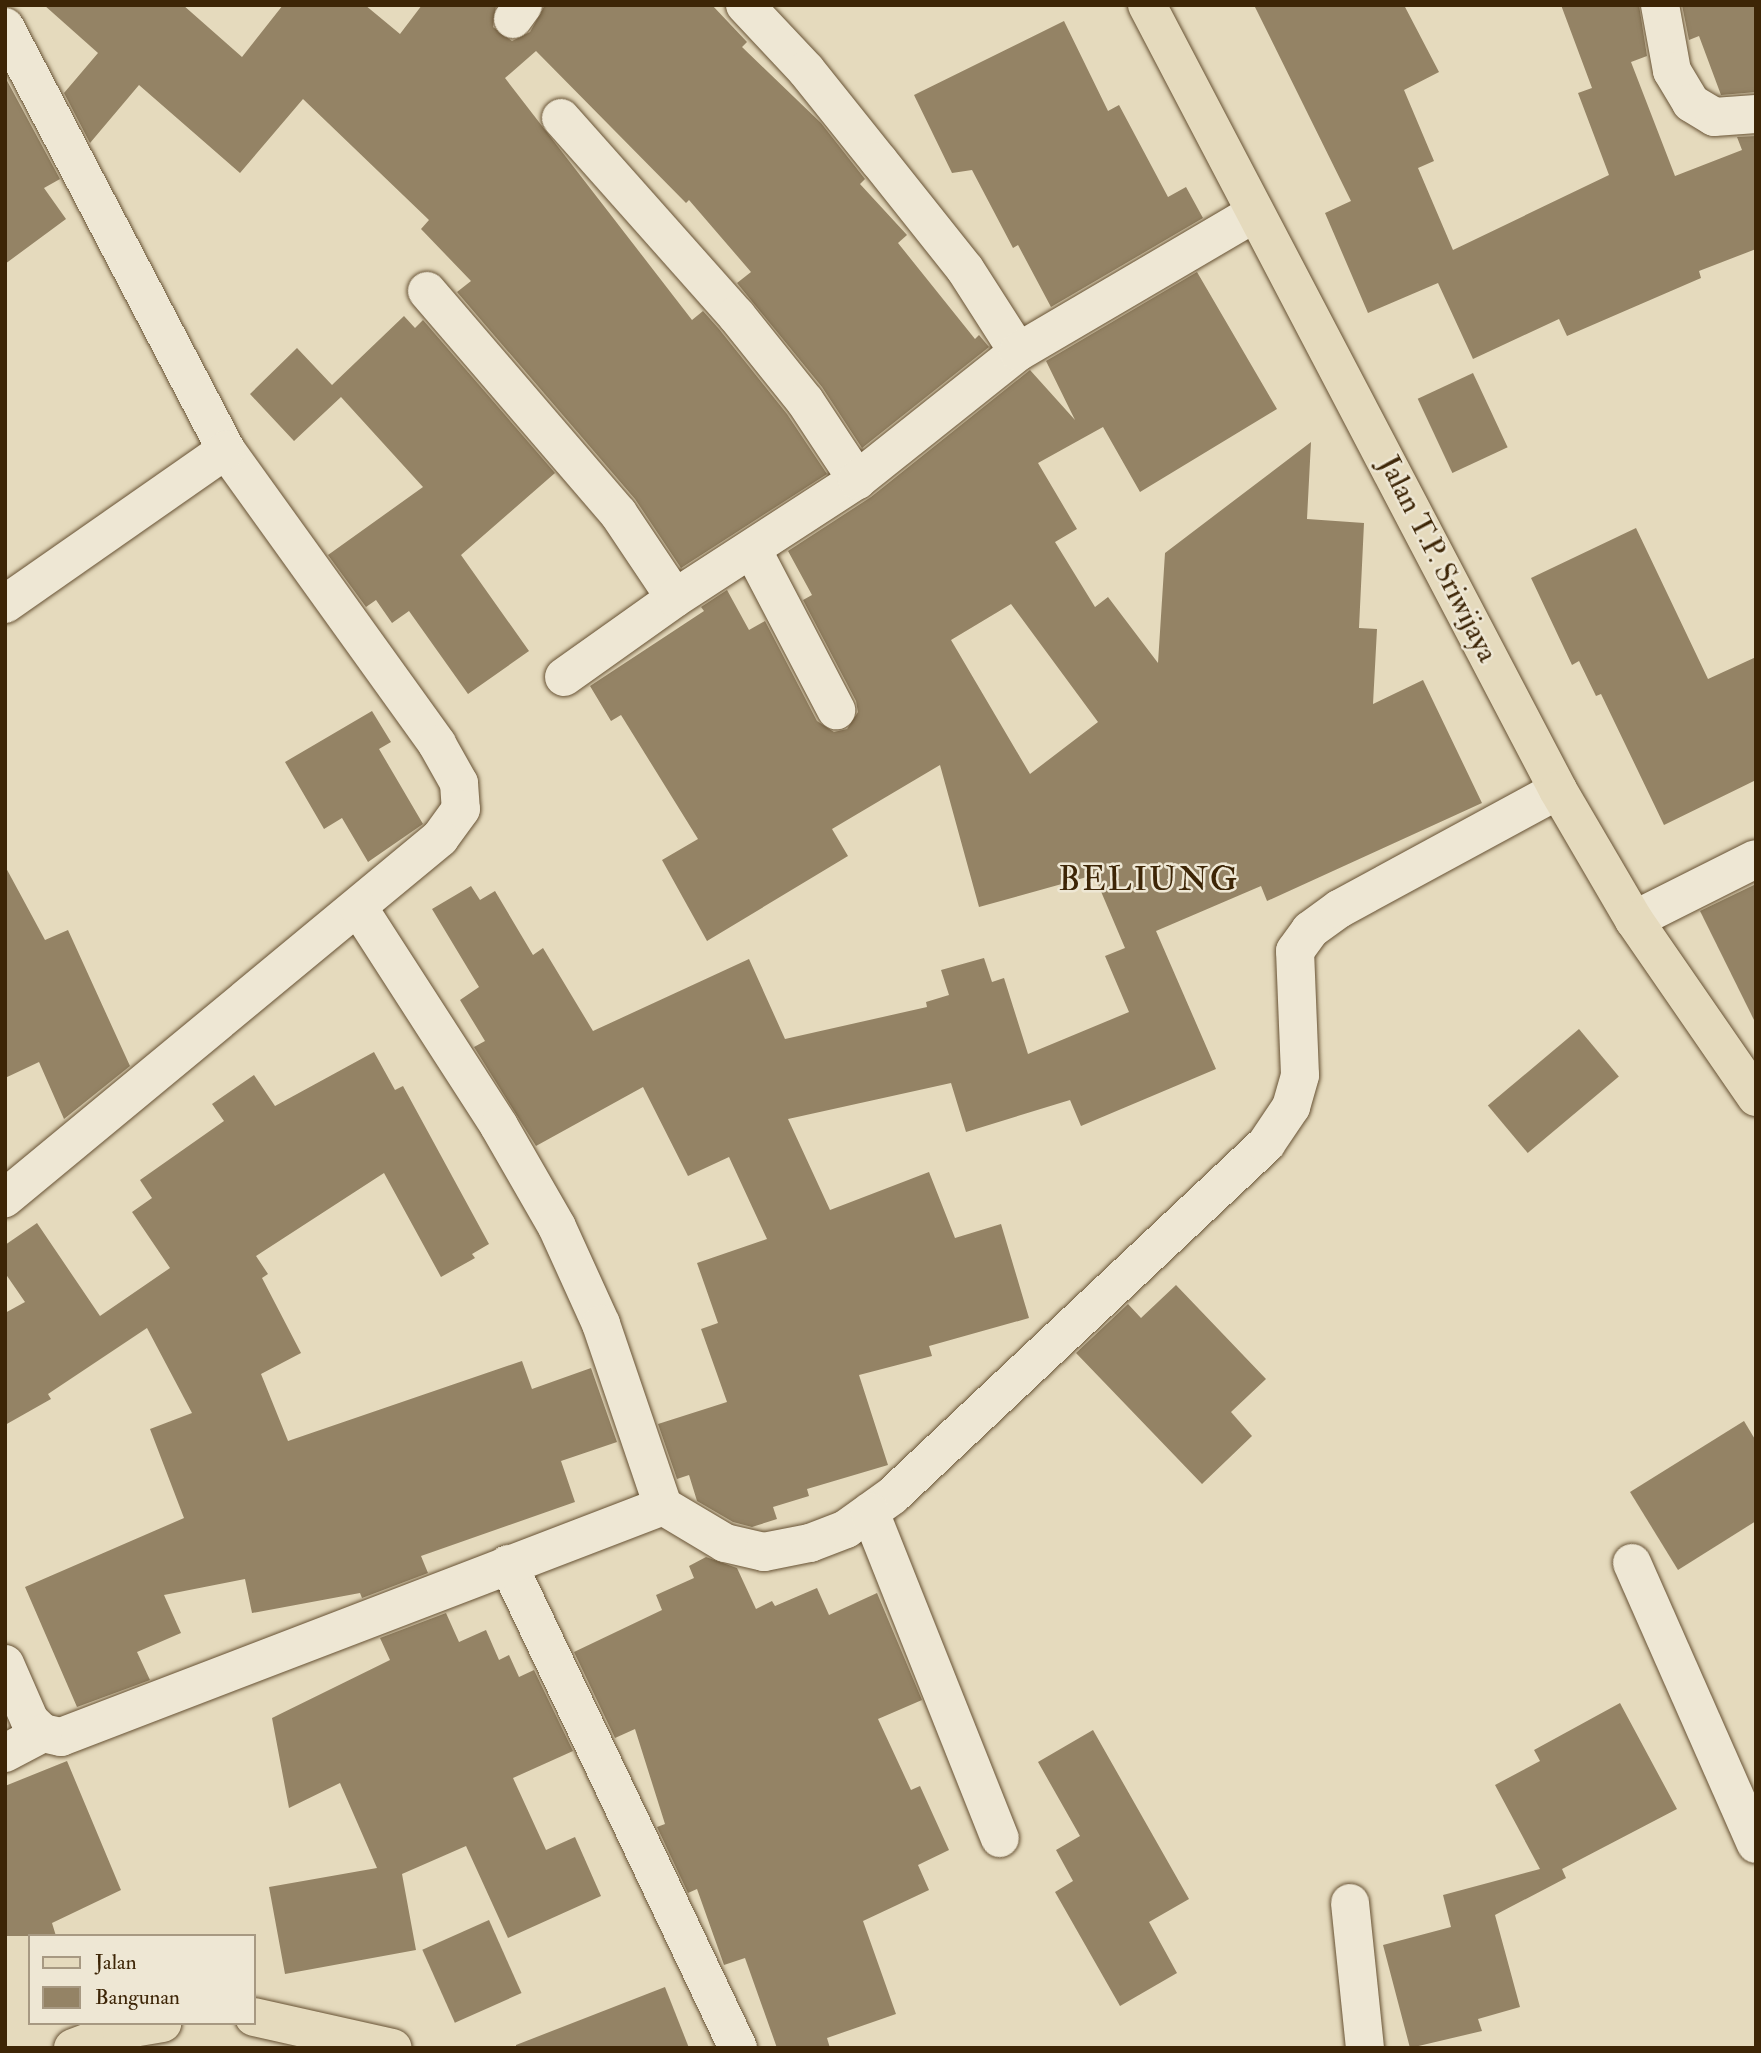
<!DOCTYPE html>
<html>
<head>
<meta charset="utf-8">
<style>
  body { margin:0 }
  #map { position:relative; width:1761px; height:2053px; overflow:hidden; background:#e5dabd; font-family:"IM FELL Double Pica",serif }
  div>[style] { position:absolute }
  .building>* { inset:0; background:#948365; transform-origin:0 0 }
  .roads { filter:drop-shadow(0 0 2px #675234) drop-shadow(0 0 2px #675234) }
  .minor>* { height:38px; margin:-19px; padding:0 19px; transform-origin:19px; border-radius:19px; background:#eee7d4 }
  .major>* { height:38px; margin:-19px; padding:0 19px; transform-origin:19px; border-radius:19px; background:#e5dabd }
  span { translate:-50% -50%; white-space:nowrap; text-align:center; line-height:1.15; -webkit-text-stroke:5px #eee7d4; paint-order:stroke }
  .street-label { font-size:30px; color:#3d2506 }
  .quarter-label { font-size:33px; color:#3d2506; letter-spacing:2px }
  .frame { position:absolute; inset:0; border:7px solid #3d2506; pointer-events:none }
  .legend { position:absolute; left:28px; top:1934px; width:228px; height:91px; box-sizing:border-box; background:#eee7d4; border:2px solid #a79982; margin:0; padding:9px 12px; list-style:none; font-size:21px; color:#3d2506 }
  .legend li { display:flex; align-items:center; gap:14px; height:35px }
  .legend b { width:35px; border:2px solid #a79982 }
</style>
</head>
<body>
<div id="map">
  <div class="building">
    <div style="clip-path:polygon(44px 5px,183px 5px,242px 57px,283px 5px,365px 5px,400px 34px,422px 5px,496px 5px,493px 27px,512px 41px,530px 32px,545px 5px,712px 5px,747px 42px,742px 47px,821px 123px,865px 179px,860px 184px,907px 235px,898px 243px,975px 339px,979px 335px,989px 347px,862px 448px,822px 387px,737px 283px,751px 272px,689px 200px,686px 203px,536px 51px,505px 78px,692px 320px,703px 311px,719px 329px,787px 414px,827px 474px,681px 568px,635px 499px,457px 292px,471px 281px,421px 229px,429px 220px,303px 99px,240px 173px,139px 85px,90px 143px,64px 93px,98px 53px)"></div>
    <div style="clip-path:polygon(1254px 5px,1404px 5px,1439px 72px,1404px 90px,1434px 161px,1418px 168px,1453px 250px,1609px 175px,1578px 93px,1592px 88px,1561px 5px,1639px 5px,1647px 56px,1631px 62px,1675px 176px,1742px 150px,1737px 137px,1756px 136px,1756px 249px,1699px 271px,1701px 278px,1567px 336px,1559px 319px,1473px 359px,1438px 283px,1368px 313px,1325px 213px,1351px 201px)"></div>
    <div style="clip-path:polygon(1682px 5px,1756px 5px,1756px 92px,1721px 95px,1699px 36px,1689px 40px)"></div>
    <div style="clip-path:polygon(1064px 21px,1108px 111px,1119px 105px,1168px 197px,1186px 187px,1203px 218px,1051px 307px,1018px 245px,1013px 248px,972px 170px,952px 173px,914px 95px)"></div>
    <div style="clip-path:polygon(5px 77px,60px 179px,44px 188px,66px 219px,5px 264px)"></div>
    <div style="clip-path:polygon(evenodd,1197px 272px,1277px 409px,1140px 492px,1103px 427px,1038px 463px,1077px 529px,1055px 542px,1095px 607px,1108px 597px,1158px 663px,1165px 553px,1311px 442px,1307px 519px,1364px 523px,1359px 628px,1377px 629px,1373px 704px,1423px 680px,1482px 803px,1267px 901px,1261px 886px,1156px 931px,1216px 1069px,1081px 1126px,1070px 1100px,966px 1132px,951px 1083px,788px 1119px,830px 1210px,929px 1172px,955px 1238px,1001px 1224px,1029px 1318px,929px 1346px,932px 1356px,859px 1375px,888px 1465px,807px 1489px,809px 1496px,773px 1507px,777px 1519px,752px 1527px,733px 1522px,697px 1501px,689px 1475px,677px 1479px,658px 1424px,727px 1402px,701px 1329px,718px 1323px,697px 1263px,767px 1239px,729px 1157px,688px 1176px,643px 1087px,536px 1146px,474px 1047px,485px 1041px,460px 1000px,479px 987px,432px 909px,471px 886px,480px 900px,495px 891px,533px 955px,543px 948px,593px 1031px,749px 959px,785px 1039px,927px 1007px,926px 1002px,949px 995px,941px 970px,984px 958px,992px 982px,1004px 978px,1028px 1054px,1129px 1012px,1105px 956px,1125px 948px,1094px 875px,979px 907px,940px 765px,832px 829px,848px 856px,707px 941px,662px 860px,698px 839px,621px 715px,611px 721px,590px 686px,704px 611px,701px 607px,727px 590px,749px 630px,765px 621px,817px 721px,834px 732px,847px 729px,858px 712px,856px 701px,803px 600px,812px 595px,788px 551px,871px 497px,1030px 370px,1075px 420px,1046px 361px,1197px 272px,1011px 604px,1098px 722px,1030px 774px,951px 640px,1011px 604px)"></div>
    <div style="clip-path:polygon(404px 316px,415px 328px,423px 320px,555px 473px,461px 555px,529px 651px,468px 694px,409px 611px,392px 623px,376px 600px,366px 607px,328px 555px,423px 487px,341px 397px,294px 441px,250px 394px,297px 348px,332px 385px)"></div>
    <div style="left:1473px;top:373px;width:82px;height:61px;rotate:65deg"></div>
    <div style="clip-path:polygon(1636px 528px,1708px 679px,1756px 657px,1756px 780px,1664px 825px,1601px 694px,1596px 696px,1579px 661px,1572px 665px,1531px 578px)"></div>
    <div style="clip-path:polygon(372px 711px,391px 742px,379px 749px,423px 824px,368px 862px,342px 818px,324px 829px,285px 762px)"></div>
    <div style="clip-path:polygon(5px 866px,45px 940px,68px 930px,130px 1066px,64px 1119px,39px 1062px,5px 1078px)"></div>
    <div style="clip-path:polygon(1756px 884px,1756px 1024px,1700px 911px)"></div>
    <div style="left:1579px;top:1029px;width:62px;height:119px;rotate:50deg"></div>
    <div style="clip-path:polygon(374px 1052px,395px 1090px,403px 1086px,489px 1244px,472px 1254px,475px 1258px,441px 1277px,384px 1173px,256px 1256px,268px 1274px,262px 1278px,301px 1353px,261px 1374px,288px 1441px,522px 1361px,532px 1389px,591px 1368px,617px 1442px,561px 1461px,575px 1502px,421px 1556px,428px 1573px,362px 1598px,360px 1593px,252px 1613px,245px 1579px,164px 1595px,181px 1633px,137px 1652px,150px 1680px,77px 1707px,25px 1587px,184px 1518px,150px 1429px,192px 1413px,147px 1328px,48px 1394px,51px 1399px,5px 1425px,5px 1313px,25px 1302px,5px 1273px,5px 1245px,37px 1223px,100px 1316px,170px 1268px,132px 1212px,152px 1198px,140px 1180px,224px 1121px,212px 1104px,254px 1075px,275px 1106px)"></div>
    <div style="clip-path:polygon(1176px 1285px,1266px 1379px,1231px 1412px,1252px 1436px,1202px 1484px,1076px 1353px,1128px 1304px,1141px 1318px)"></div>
    <div style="clip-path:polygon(1744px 1421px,1756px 1441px,1756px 1521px,1678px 1570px,1630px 1492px)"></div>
    <div style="clip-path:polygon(706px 1557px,737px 1568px,756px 1609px,772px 1601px,775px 1606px,817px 1588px,829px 1615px,877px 1593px,922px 1700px,878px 1719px,911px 1790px,920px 1786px,949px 1850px,918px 1865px,929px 1890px,863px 1921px,896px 2014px,827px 2038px,830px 2048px,777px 2048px,745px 1958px,724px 1965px,697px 1889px,688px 1893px,657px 1827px,665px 1824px,635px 1729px,615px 1738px,574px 1652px,662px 1610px,656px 1595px,694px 1578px,689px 1566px)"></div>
    <div style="clip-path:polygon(446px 1613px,459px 1642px,486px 1630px,499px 1660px,509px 1655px,519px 1677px,534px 1670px,573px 1751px,513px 1778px,546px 1850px,575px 1837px,601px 1896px,508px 1938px,466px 1846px,402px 1874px,416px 1950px,285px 1974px,269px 1887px,377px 1868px,340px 1783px,289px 1808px,272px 1718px,390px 1660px,380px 1638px)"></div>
    <div style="clip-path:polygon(1620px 1703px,1677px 1809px,1562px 1869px,1566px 1878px,1495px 1915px,1520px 2007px,1478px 2019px,1482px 2031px,1410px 2048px,1383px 1945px,1451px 1927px,1443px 1895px,1540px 1869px,1495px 1785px,1540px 1761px,1534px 1750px)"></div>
    <div style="clip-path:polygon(1093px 1730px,1189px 1899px,1149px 1922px,1177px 1973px,1120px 2006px,1055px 1892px,1073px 1881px,1056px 1850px,1080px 1836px,1038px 1762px)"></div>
    <div style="clip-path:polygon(67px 1761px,121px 1890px,52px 1923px,56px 1936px,5px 1936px,5px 1786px)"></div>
    <div style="left:489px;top:1920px;width:80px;height:73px;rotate:66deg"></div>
    <div style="clip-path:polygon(665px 1987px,689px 2048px,516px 2048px,516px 2045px)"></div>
  </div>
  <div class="roads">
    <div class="minor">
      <div style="left:745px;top:5px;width:89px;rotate:46.8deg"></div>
      <div style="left:806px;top:70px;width:117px;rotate:51.3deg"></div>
      <div style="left:879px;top:161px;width:138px;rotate:51.5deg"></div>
      <div style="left:965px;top:269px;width:98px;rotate:57.4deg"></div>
      <div style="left:1660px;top:5px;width:67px;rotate:79.7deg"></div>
      <div style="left:1672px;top:71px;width:37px;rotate:59deg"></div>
      <div style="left:1691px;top:103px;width:27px;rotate:31deg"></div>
      <div style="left:1714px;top:117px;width:42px;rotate:-4.1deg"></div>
      <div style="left:513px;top:19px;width:17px;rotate:-54deg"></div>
      <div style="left:5px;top:27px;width:477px;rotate:62.4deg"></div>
      <div style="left:226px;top:450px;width:362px;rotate:54.3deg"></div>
      <div style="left:437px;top:744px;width:45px;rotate:60.6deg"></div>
      <div style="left:459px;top:783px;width:26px;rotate:86deg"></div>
      <div style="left:461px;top:809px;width:36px;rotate:126deg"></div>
      <div style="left:440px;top:838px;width:565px;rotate:140.39deg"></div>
      <div style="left:561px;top:118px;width:264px;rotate:48.4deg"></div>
      <div style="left:736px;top:315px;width:110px;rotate:51.3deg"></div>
      <div style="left:805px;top:401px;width:95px;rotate:56.6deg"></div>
      <div style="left:427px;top:291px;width:293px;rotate:49.3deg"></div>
      <div style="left:618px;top:513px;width:102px;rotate:56.2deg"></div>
      <div style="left:752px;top:549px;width:182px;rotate:62.4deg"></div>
      <div style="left:5px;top:604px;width:269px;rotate:-34.9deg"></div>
      <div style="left:564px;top:677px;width:136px;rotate:-35.4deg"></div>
      <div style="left:675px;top:598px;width:217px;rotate:-33deg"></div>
      <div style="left:857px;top:480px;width:206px;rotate:-38.5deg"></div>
      <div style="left:1018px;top:352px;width:273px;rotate:-30.4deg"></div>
      <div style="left:358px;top:907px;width:260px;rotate:57.2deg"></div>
      <div style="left:499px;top:1126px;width:116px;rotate:60.1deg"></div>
      <div style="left:557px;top:1227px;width:107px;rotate:65.6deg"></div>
      <div style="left:601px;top:1324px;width:192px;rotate:71.2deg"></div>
      <div style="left:663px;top:1506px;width:72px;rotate:30.8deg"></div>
      <div style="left:725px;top:1543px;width:40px;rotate:13deg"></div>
      <div style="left:764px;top:1552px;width:47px;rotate:-11.1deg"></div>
      <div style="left:810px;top:1543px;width:39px;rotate:-21deg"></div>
      <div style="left:846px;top:1529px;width:57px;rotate:-35.7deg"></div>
      <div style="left:892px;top:1496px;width:514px;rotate:-43.26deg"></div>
      <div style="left:1266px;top:1144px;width:45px;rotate:-56deg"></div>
      <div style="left:1291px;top:1107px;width:33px;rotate:-74deg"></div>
      <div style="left:1300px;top:1075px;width:124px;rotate:-92.3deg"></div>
      <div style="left:1295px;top:951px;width:26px;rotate:-54deg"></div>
      <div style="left:1310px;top:930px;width:36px;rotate:-36deg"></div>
      <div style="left:1339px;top:909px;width:249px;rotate:-28.5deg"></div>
      <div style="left:1634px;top:920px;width:136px;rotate:-26.6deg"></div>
      <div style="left:870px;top:1512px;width:351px;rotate:68.3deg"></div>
      <div style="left:1632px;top:1563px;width:307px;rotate:66.2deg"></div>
      <div style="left:508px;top:1564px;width:536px;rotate:64.58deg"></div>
      <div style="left:5px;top:1664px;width:62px;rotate:66.3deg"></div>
      <div style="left:30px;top:1721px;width:18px;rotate:43deg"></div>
      <div style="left:43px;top:1733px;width:18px;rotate:13deg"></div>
      <div style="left:61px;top:1737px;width:645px;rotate:-20.99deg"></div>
      <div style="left:5px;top:1753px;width:43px;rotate:-27.8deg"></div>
      <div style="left:1350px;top:1903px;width:146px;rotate:84.1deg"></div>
    </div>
    <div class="major">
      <div style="left:1147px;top:5px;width:886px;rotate:62.36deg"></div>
      <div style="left:1558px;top:790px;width:151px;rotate:59.7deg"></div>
      <div style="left:1634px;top:920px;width:215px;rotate:55.4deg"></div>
      <div style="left:254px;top:2017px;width:142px;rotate:12.6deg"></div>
      <div style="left:73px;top:2048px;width:51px;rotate:-20.6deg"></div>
      <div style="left:121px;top:2030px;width:42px;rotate:-9.7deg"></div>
    </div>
  </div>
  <div class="street-label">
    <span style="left:1438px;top:559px;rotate:63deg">Jalan T.P. Sriwijaya</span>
  </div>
  <div class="quarter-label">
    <span style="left:1149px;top:880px">BELIUNG</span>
  </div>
  <div class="frame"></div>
  <ul class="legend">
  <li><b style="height:9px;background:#e5dabd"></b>Jalan</li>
  <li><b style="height:19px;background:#948365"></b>Bangunan</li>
  </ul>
</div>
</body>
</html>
